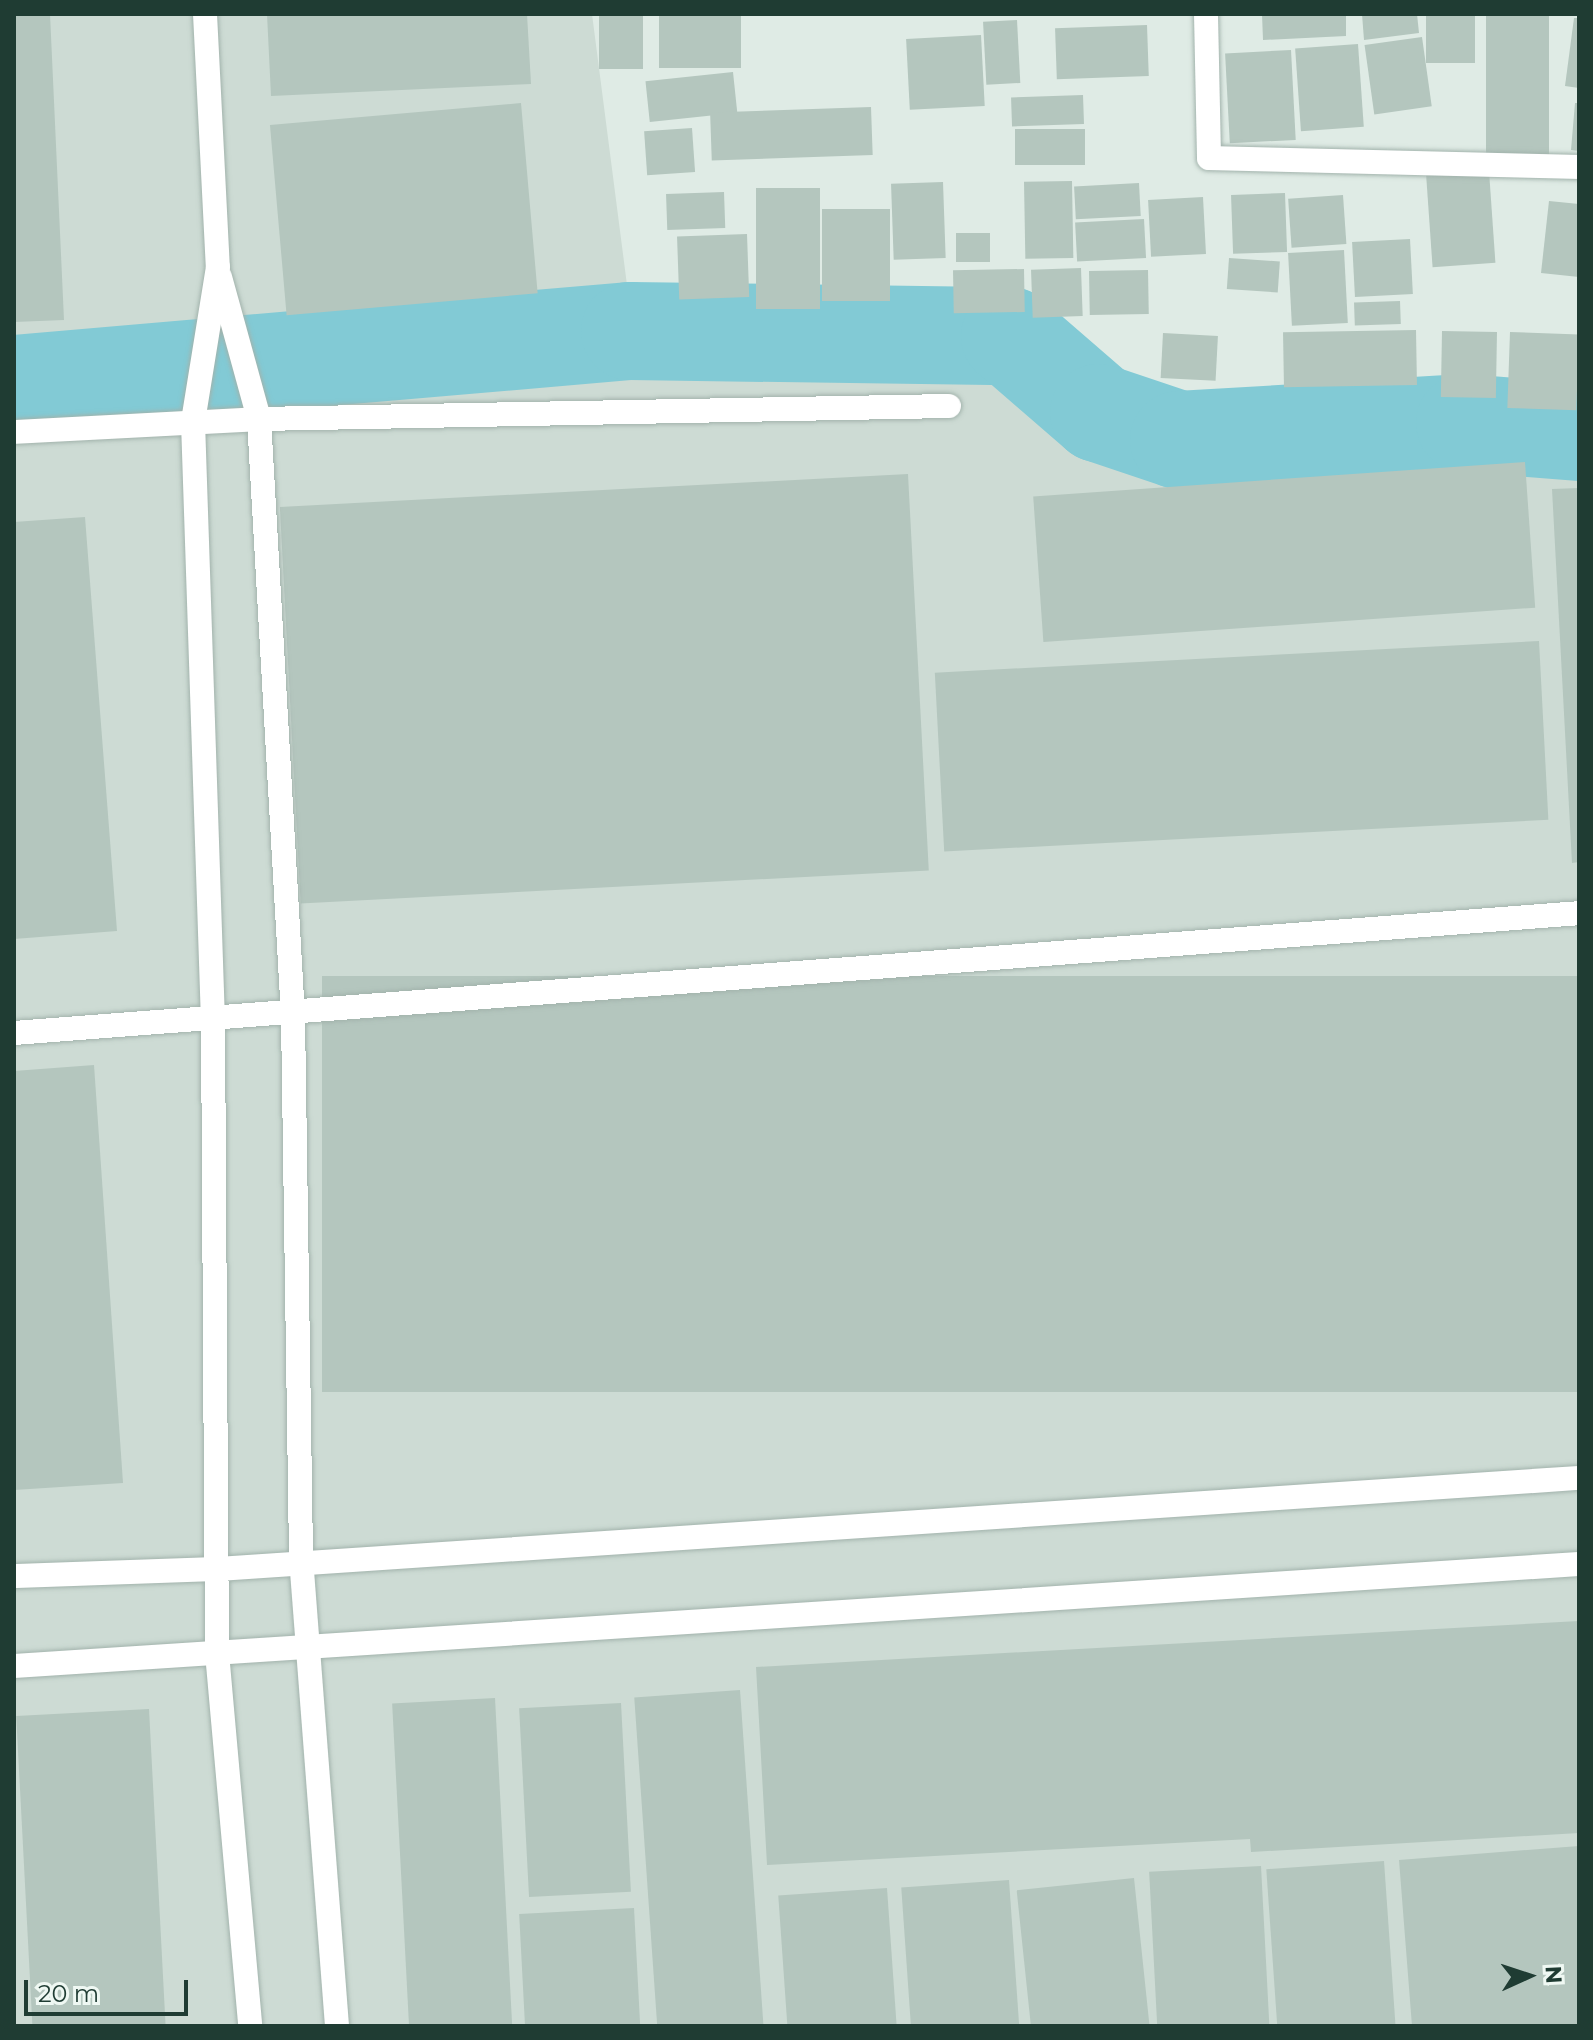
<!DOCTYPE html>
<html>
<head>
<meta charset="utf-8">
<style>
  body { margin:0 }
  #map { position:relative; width:1593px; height:2040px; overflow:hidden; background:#dfebe5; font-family:Montserrat,sans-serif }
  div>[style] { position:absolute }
  .built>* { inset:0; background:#cddbd4 }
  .river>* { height:98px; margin:-49px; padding:0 49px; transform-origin:49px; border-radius:49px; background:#82cad5 }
  .building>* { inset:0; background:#b4c6be; transform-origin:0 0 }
  .roads { filter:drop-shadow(0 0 2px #a2b3ac) drop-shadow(0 0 2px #a2b3ac) }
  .service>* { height:24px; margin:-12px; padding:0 12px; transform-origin:12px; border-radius:12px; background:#fff }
  .minor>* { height:24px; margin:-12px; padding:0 12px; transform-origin:12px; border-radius:12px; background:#fff }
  span { translate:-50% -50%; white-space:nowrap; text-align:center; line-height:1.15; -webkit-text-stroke:7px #eff8f3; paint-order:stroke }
  .frame { position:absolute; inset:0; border:16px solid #1f3c33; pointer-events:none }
  .north { position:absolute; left:1489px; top:1936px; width:80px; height:80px; -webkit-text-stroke:6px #eff8f3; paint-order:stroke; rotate:87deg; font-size:22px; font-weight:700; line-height:32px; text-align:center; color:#1f3c33 }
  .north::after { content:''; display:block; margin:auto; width:28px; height:36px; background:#1f3c33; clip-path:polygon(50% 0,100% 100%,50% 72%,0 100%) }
  .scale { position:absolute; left:24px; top:1980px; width:164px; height:36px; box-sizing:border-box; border:4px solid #1f3c33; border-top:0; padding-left:10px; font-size:24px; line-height:28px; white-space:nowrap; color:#1f3c33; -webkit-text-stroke:6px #eff8f3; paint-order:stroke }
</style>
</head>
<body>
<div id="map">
  <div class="built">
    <div style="clip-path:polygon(14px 14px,592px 14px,631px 316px,1012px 317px,1143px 451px,1579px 454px,1579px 2026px,14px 2026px)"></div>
  </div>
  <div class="river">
    <div style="left:14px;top:384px;width:618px;rotate:-4.92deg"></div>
    <div style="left:630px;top:331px;width:380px;rotate:0.8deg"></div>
    <div style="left:1010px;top:336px;width:118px;rotate:40.9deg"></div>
    <div style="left:1099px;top:413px;width:84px;rotate:18.6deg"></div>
    <div style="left:1179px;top:440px;width:287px;rotate:-3.4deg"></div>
    <div style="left:1465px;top:423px;width:114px;rotate:4.5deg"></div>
  </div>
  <div class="building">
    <div style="clip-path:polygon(14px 14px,50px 14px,64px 320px,14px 322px)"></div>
    <div style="clip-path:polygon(267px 14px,527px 14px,531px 84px,271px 96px)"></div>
    <div style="left:599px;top:14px;width:44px;height:55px"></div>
    <div style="left:659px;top:14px;width:82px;height:54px"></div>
    <div style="clip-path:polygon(1262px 14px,1346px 14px,1346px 36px,1263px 40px)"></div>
    <div style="clip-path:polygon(1362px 14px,1417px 14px,1419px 33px,1364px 40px)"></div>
    <div style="left:1426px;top:14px;width:49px;height:49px"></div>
    <div style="left:1486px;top:14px;width:63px;height:145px"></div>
    <div style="clip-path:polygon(1574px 18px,1579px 18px,1579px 88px,1565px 86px)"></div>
    <div style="left:1017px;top:20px;width:63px;height:34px;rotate:87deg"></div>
    <div style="left:1147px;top:25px;width:51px;height:92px;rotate:88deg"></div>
    <div style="left:981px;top:35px;width:71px;height:75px;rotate:87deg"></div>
    <div style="left:1422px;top:37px;width:70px;height:58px;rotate:82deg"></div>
    <div style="left:1358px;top:44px;width:83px;height:63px;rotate:86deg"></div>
    <div style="left:1291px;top:50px;width:90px;height:66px;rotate:87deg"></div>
    <div style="left:733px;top:72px;width:41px;height:88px;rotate:84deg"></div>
    <div style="left:1083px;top:95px;width:29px;height:72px;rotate:88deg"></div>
    <div style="left:521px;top:103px;width:191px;height:252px;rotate:85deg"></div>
    <div style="clip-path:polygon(1575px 103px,1579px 103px,1579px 151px,1571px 150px)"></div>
    <div style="left:871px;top:107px;width:48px;height:161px;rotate:88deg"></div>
    <div style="left:692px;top:128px;width:44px;height:48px;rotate:86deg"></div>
    <div style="left:1085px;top:129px;width:36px;height:70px;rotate:90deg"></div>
    <div style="left:1489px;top:171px;width:92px;height:63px;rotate:86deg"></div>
    <div style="left:1072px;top:181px;width:77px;height:48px;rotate:89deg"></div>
    <div style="left:943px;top:182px;width:76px;height:52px;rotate:88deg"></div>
    <div style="left:1139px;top:183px;width:33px;height:65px;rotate:87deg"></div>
    <div style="left:756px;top:188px;width:64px;height:121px"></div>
    <div style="left:724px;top:192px;width:36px;height:58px;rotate:88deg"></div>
    <div style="left:1285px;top:193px;width:59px;height:54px;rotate:88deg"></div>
    <div style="left:1343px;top:195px;width:49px;height:55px;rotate:86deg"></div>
    <div style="left:1203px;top:197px;width:57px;height:55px;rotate:87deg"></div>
    <div style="clip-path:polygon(1549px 201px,1579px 204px,1579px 277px,1541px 273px)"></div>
    <div style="left:822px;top:209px;width:68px;height:92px"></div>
    <div style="left:1144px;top:219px;width:39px;height:69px;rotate:87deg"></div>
    <div style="left:990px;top:233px;width:29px;height:34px;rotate:90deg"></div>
    <div style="left:747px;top:234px;width:63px;height:70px;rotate:88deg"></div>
    <div style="left:1410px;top:239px;width:55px;height:58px;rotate:87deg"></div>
    <div style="left:1344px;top:250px;width:73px;height:56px;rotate:87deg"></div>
    <div style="left:1229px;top:258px;width:51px;height:31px;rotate:4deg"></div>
    <div style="left:1081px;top:268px;width:48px;height:50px;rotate:88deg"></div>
    <div style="left:1024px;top:269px;width:43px;height:71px;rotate:89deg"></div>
    <div style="left:1148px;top:270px;width:44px;height:59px;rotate:89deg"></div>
    <div style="left:1400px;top:301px;width:23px;height:46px;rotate:88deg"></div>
    <div style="left:1416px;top:330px;width:55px;height:133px;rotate:89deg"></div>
    <div style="left:1442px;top:331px;width:55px;height:66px;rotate:1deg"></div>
    <div style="left:1510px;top:332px;width:69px;height:76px;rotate:2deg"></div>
    <div style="left:1163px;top:333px;width:55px;height:45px;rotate:3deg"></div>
    <div style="left:1525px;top:462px;width:146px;height:493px;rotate:86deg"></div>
    <div style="left:908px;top:474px;width:397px;height:629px;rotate:87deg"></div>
    <div style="clip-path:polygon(1579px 488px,1579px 862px,1572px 863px,1552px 489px)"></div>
    <div style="clip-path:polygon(85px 517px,117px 931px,14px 939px,14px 522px)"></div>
    <div style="left:1539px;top:641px;width:179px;height:605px;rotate:87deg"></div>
    <div style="left:1579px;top:976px;width:416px;height:1257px;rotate:90deg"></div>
    <div style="clip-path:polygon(94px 1065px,123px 1483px,14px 1490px,14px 1071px)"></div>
    <div style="clip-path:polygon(1579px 1621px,1579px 1833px,1251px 1852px,1250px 1839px,767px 1865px,756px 1667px)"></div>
    <div style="left:740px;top:1690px;width:337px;height:106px;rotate:86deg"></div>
    <div style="left:495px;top:1698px;width:328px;height:103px;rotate:87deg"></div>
    <div style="left:621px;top:1703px;width:189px;height:102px;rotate:87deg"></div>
    <div style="left:149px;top:1709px;width:317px;height:133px;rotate:87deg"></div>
    <div style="clip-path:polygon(1579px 1846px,1579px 2026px,1412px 2026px,1399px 1860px)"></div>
    <div style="left:1384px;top:1861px;width:165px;height:118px;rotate:86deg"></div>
    <div style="left:1261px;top:1866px;width:160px;height:112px;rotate:87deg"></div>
    <div style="left:1134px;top:1878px;width:149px;height:118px;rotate:84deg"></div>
    <div style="left:1009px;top:1880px;width:146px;height:108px;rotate:86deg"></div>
    <div style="left:887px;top:1888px;width:138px;height:109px;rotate:86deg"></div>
    <div style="left:634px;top:1908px;width:118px;height:115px;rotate:87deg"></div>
  </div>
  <div class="roads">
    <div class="service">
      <div style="left:205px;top:14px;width:253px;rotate:87.1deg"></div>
      <div style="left:218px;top:267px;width:157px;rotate:99.2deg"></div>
      <div style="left:193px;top:422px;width:600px;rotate:88.09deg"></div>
      <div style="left:213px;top:1022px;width:631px;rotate:89.64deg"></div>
      <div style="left:217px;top:1653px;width:374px;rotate:84.9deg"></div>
      <div style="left:220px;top:277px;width:147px;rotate:74.6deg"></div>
      <div style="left:259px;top:419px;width:598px;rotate:86.74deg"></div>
      <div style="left:293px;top:1016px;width:542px;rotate:89.15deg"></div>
      <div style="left:301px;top:1558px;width:469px;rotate:85.6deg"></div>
      <div style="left:14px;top:432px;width:245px;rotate:-3deg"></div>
      <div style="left:259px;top:419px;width:690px;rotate:-1.08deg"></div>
      <div style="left:14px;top:1033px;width:1570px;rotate:-4.38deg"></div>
      <div style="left:14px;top:1576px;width:204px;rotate:-2deg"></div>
      <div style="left:218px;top:1569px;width:1364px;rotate:-3.83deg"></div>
      <div style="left:14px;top:1666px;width:1568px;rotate:-3.73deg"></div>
    </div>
    <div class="minor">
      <div style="left:1206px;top:14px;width:144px;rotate:88.8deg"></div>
      <div style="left:1209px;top:158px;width:370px;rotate:1.4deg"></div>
    </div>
  </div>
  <div class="frame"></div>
  <div class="north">N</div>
  <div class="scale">20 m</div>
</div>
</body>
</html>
